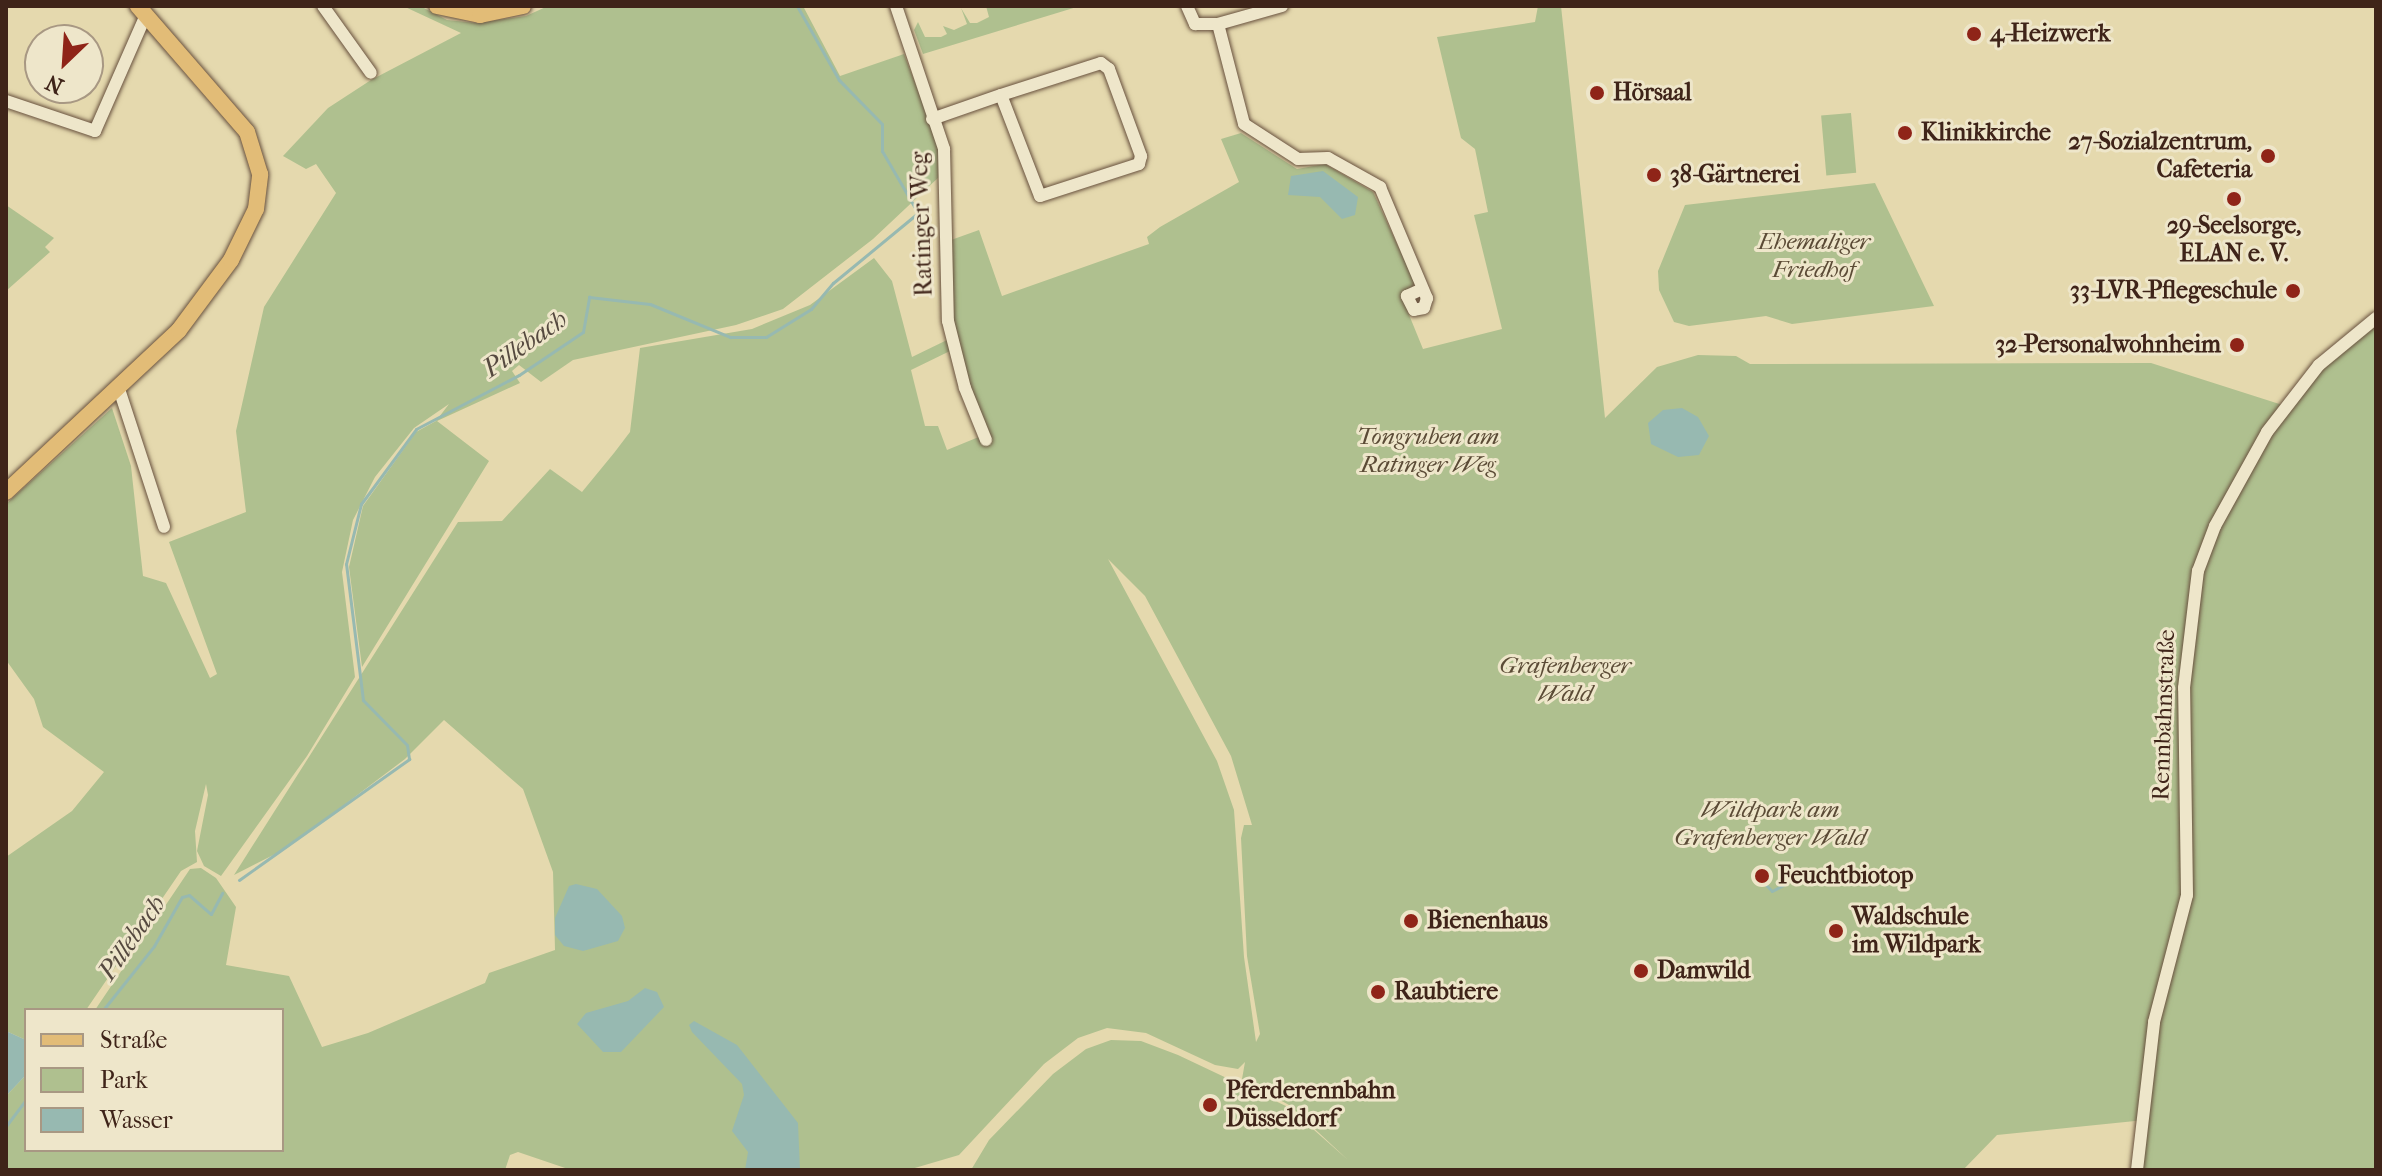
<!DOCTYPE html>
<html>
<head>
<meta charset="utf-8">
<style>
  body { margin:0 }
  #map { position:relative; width:2382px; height:1176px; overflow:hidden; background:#e5d9ae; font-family:"IM FELL French Canon",serif }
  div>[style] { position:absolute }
  .green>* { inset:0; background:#afc08f; transform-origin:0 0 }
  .water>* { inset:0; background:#97b9b1 }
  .stream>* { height:3px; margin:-1.5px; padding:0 1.5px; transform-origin:1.5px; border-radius:1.5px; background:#97b9b1 }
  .roads { filter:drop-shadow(0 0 2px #68513e) drop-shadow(0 0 2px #68513e) }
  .minor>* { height:12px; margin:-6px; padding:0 6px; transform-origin:6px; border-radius:6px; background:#eee6ca }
  .major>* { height:16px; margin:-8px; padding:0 8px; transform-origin:8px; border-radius:8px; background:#e2bc77 }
  .dots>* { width:22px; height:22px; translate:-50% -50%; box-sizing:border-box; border:4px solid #eee6ca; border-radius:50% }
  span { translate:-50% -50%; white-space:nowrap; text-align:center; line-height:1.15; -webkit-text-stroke:6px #eee6ca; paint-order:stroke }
  .poi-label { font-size:24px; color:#3f2419; font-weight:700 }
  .left { translate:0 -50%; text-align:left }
  .right { translate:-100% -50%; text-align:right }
  .street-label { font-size:24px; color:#3f2419 }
  .park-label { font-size:24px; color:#5b4b36; font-style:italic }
  .water-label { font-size:26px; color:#55493f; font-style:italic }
  .frame { position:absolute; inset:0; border:8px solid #3f2419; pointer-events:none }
  .legend { position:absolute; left:24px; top:1008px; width:260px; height:144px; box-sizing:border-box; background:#eee6ca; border:2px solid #a89883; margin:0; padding:10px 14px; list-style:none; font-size:24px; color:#3f2419 }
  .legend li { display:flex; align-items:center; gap:16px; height:40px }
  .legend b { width:40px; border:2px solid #a89883 }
  .north { position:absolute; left:24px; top:24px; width:80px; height:80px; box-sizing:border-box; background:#eee6ca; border:2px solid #a89883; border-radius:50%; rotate:205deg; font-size:22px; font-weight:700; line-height:32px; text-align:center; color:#3f2419 }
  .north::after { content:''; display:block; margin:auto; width:28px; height:36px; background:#8f2418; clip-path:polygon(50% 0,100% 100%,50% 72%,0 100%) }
</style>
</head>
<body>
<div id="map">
  <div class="green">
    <div style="clip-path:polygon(403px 6px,420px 6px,447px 20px,476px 23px,526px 16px,548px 6px,803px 6px,840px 76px,904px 54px,940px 148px,939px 177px,873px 239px,783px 309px,736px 325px,573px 360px,541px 382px,519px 365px,512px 371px,520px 383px,437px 421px,489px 461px,362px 667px,349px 567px,363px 506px,416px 432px,436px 421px,449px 404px,414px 428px,375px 477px,353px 520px,342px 572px,355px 677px,307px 756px,221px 876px,204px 866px,197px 851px,208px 795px,206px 784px,195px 831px,197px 862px,181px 871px,86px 1010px,26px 1010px,26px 1040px,6px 1031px,6px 857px,72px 811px,104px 772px,43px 727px,34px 699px,6px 660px,6px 504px,112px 408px,131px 466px,143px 576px,166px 583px,210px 678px,217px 674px,169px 542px,246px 512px,236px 431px,264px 307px,336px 193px,316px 164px,306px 169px,283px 156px,328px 108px,371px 80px,461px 33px)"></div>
    <div style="clip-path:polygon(986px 6px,1080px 6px,923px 54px,914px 30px,918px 22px,925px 37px,941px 37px,947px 34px,943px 26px,954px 30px,967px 24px,961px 8px,970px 23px,977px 23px,989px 17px)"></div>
    <div style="clip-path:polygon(evenodd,1538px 6px,1561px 6px,1605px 418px,1657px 367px,1698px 355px,1736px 356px,1750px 364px,2151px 363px,2289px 407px,2326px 364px,2376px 322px,2376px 1170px,2141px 1170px,2145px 1120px,1997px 1135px,1963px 1170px,971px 1170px,989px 1140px,1053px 1074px,1086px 1049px,1111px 1040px,1141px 1041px,1178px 1055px,1288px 1107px,1348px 1160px,1289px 1105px,1242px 1079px,1245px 1062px,1238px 1069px,1215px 1065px,1146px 1033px,1107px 1028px,1078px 1038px,1044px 1064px,959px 1155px,908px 1170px,571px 1170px,518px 1152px,510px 1155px,505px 1170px,6px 1170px,6px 1096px,26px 1075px,26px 1150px,282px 1150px,282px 1010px,95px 1010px,190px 869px,201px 868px,216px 878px,236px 907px,226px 965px,289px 976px,322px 1047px,368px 1033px,485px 983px,489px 973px,555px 950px,553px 872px,523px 789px,444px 720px,405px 759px,287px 848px,234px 875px,458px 522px,502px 521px,550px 469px,582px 492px,614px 453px,630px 432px,640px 348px,752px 329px,810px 305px,874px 258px,892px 281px,912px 357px,947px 340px,950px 351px,911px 370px,925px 426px,938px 426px,947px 450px,986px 434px,954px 349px,951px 240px,979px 230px,1002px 296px,1149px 244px,1147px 237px,1160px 227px,1239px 182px,1221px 139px,1241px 133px,1297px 169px,1325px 164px,1373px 192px,1415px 283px,1403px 300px,1423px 349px,1502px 329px,1474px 215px,1488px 212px,1475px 149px,1461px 138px,1437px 37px,1535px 22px,1538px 6px,1108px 559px,1145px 596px,1231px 756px,1252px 825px,1244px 825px,1241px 838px,1247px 956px,1260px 1034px,1256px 1042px,1244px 957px,1234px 810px,1217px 761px,1108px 559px)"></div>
    <div style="left:1851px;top:113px;width:60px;height:30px;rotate:85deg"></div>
    <div style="clip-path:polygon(1875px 183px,1934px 306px,1792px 324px,1766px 316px,1689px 326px,1674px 322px,1659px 290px,1658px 271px,1685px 205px)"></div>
    <div style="clip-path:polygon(6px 205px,54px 238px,45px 247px,50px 252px,6px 291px)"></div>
  </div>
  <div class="water">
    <div style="clip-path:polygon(1323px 171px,1358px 197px,1355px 215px,1342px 219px,1320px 197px,1288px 195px,1291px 176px)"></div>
    <div style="clip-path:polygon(1682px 408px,1698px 417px,1709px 436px,1699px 455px,1678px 457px,1651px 444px,1648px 423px,1663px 410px)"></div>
    <div style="clip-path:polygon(576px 884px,597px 889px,622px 916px,625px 928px,618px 941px,583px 951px,564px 946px,555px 935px,555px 918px,569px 886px)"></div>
    <div style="clip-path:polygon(645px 988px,657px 992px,664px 1007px,621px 1052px,603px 1052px,577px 1024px,586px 1013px,628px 1001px)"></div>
    <div style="clip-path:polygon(694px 1021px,737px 1045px,798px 1123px,800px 1170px,745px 1170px,748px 1152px,732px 1131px,744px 1095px,742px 1084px,692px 1032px,689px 1025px)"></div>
    <div style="clip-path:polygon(6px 1031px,26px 1040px,26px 1075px,6px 1096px)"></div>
  </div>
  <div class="stream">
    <div style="left:1759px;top:878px;width:18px;rotate:45deg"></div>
    <div style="left:1772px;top:891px;width:15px;rotate:-28deg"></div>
    <div style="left:239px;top:880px;width:209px;rotate:-35.4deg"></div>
    <div style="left:409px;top:759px;width:14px;rotate:-98deg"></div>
    <div style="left:407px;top:745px;width:63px;rotate:-134.4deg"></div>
    <div style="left:363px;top:700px;width:137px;rotate:-97.1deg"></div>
    <div style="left:346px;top:564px;width:62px;rotate:-76deg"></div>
    <div style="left:361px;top:504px;width:93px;rotate:-53.7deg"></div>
    <div style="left:416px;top:429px;width:116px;rotate:-27.7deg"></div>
    <div style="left:519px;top:375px;width:77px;rotate:-33.9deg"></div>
    <div style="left:583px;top:332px;width:36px;rotate:-80deg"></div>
    <div style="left:589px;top:297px;width:61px;rotate:6.5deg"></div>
    <div style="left:650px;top:304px;width:87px;rotate:22.4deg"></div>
    <div style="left:730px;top:337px;width:36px"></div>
    <div style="left:766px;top:337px;width:53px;rotate:-31.9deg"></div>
    <div style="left:811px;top:309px;width:34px;rotate:-50deg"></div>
    <div style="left:833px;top:283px;width:110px;rotate:-39.5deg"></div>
    <div style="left:918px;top:213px;width:72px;rotate:-120.1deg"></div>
    <div style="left:882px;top:151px;width:27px;rotate:-90deg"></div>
    <div style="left:882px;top:124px;width:62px;rotate:-134.3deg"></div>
    <div style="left:839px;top:80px;width:85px;rotate:-119.6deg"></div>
    <div style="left:103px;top:1010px;width:82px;rotate:-51.4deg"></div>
    <div style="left:154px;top:946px;width:56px;rotate:-60.3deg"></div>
    <div style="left:182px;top:897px;width:7px;rotate:-16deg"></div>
    <div style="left:189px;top:895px;width:29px;rotate:41deg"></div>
    <div style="left:211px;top:914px;width:24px;rotate:-62deg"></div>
    <div style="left:6px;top:1126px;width:34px;rotate:-53deg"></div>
  </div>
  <div class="roads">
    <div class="minor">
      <div style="left:323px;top:6px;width:82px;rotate:54.4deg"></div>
      <div style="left:896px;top:6px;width:151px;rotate:71.4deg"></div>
      <div style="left:944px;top:149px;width:172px;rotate:88.7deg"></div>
      <div style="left:948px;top:321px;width:69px;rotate:75.8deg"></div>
      <div style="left:965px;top:388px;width:56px;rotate:68deg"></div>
      <div style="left:1187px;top:6px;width:20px;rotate:66deg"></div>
      <div style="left:1195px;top:24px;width:23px"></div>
      <div style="left:1282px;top:6px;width:66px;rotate:164.3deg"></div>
      <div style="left:1218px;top:24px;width:103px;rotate:75.4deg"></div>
      <div style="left:1244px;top:124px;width:64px;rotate:32.9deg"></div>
      <div style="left:1298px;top:159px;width:30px;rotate:-2deg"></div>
      <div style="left:1328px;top:158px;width:60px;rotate:29.1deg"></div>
      <div style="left:1380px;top:187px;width:121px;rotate:67.1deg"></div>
      <div style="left:1427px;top:298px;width:10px;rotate:107deg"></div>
      <div style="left:1424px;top:308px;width:10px;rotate:169deg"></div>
      <div style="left:1414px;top:310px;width:16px;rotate:-117deg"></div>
      <div style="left:1407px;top:296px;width:14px;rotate:-25deg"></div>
      <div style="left:6px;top:101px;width:94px;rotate:18.6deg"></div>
      <div style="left:95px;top:131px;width:127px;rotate:-66.3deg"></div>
      <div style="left:932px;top:119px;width:73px;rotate:-19.2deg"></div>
      <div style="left:1001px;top:95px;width:105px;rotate:-17.7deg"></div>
      <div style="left:1101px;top:63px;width:10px;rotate:37deg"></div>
      <div style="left:1109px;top:69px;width:93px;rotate:69.8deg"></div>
      <div style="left:1141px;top:156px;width:8px;rotate:104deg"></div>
      <div style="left:1139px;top:164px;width:104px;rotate:162.1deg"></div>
      <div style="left:1040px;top:196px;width:108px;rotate:-111.1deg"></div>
      <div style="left:119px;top:389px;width:145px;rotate:71.9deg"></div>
      <div style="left:2137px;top:1170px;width:149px;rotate:-83.4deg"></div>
      <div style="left:2154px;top:1022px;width:131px;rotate:-75.4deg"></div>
      <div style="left:2187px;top:895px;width:207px;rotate:-90.8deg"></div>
      <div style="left:2184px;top:688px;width:118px;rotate:-83.2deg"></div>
      <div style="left:2198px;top:571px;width:48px;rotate:-69.3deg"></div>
      <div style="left:2215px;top:526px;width:107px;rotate:-61deg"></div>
      <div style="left:2267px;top:432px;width:85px;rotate:-52.2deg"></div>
      <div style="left:2319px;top:365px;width:74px;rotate:-39.5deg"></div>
    </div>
    <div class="major">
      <div style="left:437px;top:6px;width:44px;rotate:11.8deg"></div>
      <div style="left:480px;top:15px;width:44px;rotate:-11.8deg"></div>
      <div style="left:6px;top:492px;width:237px;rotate:-43.1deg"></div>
      <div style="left:179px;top:330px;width:87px;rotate:-53.4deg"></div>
      <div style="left:231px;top:260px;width:57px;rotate:-63.9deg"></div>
      <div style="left:256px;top:209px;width:35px;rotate:-83deg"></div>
      <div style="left:260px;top:174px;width:44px;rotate:-107.2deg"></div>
      <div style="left:247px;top:132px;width:167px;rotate:-130.9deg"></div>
    </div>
  </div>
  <div class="dots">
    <div style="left:1974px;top:34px;background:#8f2418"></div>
    <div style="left:1597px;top:93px;background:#8f2418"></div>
    <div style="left:1905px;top:133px;background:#8f2418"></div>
    <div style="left:2268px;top:156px;background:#8f2418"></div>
    <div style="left:1654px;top:175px;background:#8f2418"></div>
    <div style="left:2234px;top:199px;background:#8f2418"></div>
    <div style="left:2293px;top:291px;background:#8f2418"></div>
    <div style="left:2237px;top:345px;background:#8f2418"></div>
    <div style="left:1762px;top:876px;background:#8f2418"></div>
    <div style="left:1411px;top:921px;background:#8f2418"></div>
    <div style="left:1836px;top:931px;background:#8f2418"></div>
    <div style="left:1641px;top:971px;background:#8f2418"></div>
    <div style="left:1378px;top:992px;background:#8f2418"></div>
    <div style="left:1210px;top:1105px;background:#8f2418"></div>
  </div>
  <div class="poi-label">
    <span class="left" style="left:1990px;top:34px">4-Heizwerk</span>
    <span class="left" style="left:1613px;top:93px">Hörsaal</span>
    <span class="left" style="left:1921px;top:133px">Klinikkirche</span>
    <span class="right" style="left:2252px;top:156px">27-Sozialzentrum,<br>Cafeteria</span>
    <span class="left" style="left:1670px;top:175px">38-Gärtnerei</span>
    <span style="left:2234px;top:240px">29-Seelsorge,<br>ELAN e. V.</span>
    <span class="right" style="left:2277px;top:291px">33-LVR-Pflegeschule</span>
    <span class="right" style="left:2221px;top:345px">32-Personalwohnheim</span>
    <span class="left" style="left:1778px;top:876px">Feuchtbiotop</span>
    <span class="left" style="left:1852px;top:931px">Waldschule<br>im Wildpark</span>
    <span class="left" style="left:1427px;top:921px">Bienenhaus</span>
    <span class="left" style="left:1657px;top:971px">Damwild</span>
    <span class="left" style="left:1394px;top:992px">Raubtiere</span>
    <span class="left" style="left:1226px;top:1105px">Pferderennbahn<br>Düsseldorf</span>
  </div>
  <div class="street-label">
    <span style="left:922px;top:224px;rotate:-92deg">Ratinger Weg</span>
    <span style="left:2164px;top:715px;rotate:-88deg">Rennbahnstraße</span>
  </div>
  <div class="park-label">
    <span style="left:1814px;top:256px">Ehemaliger<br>Friedhof</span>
    <span style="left:1428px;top:451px">Tongruben am<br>Ratinger Weg</span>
    <span style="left:1565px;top:680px">Grafenberger<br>Wald</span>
    <span style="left:1770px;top:824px">Wildpark am<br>Grafenberger Wald</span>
  </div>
  <div class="water-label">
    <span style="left:525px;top:344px;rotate:-35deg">Pillebach</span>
    <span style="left:132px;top:938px;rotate:-55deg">Pillebach</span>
  </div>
  <div class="frame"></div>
  <ul class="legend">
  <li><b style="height:10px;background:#e2bc77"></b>Straße</li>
  <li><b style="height:22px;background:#afc08f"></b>Park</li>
  <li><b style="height:22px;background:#97b9b1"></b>Wasser</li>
  </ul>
  <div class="north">N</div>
</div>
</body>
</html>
